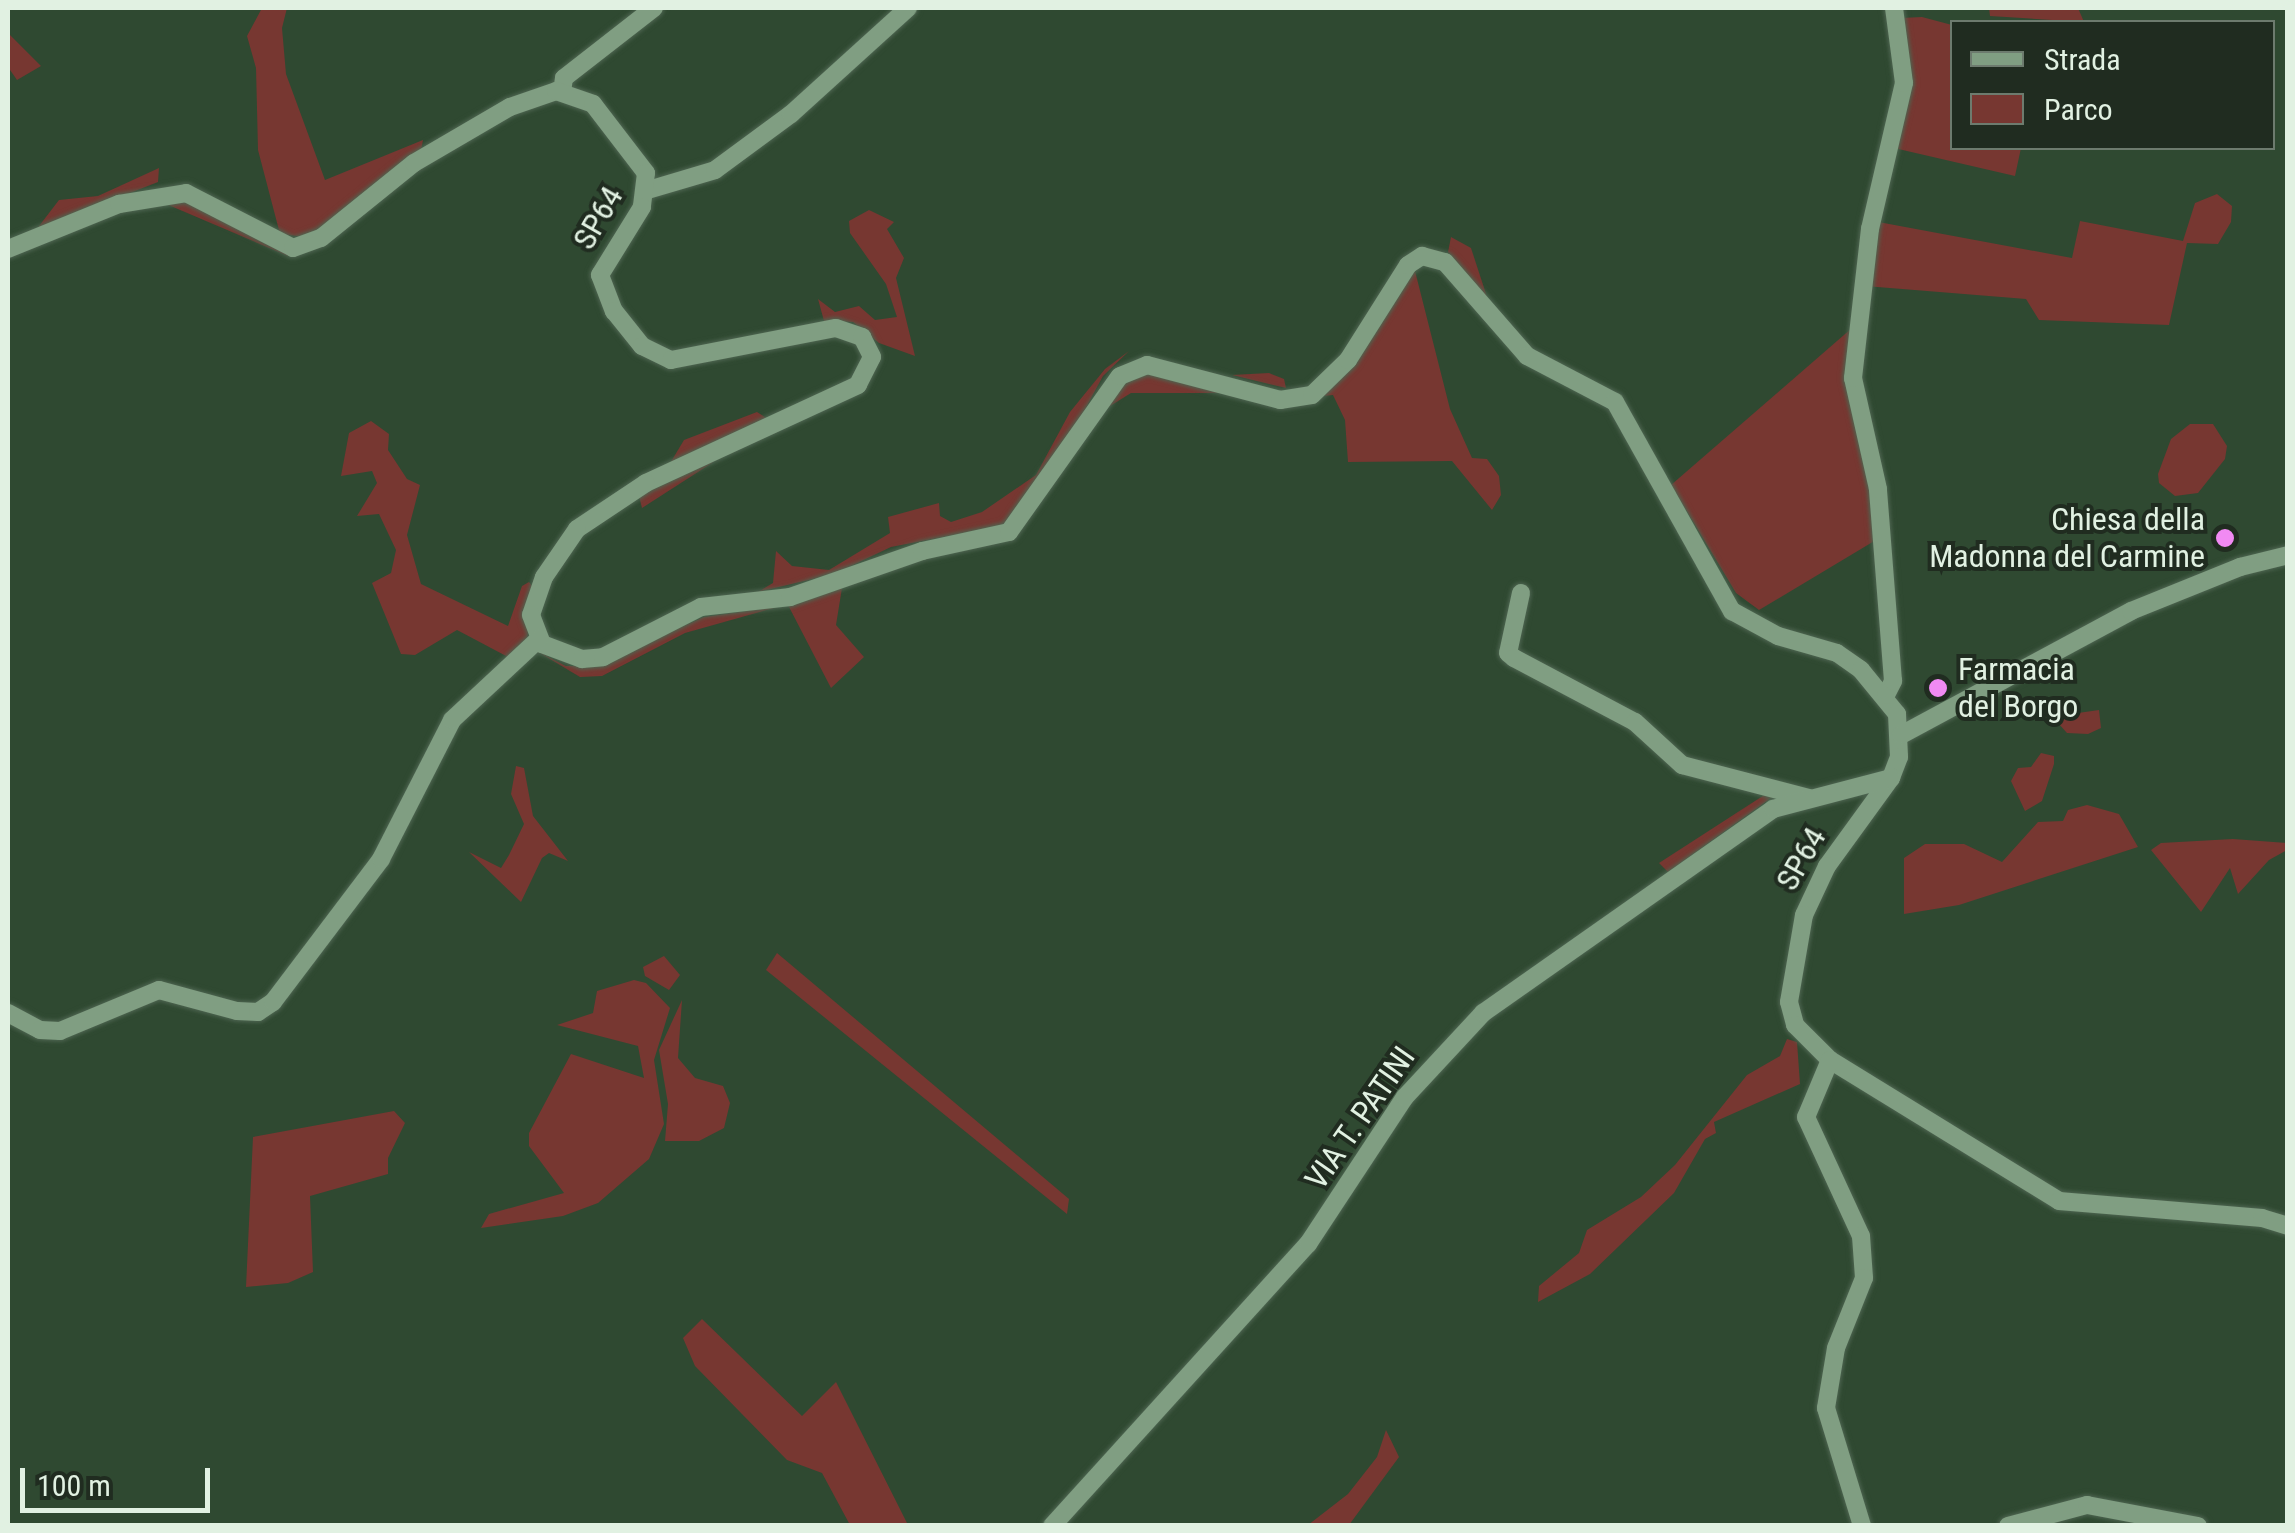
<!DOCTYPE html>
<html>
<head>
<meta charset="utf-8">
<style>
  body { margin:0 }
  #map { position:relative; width:2295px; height:1533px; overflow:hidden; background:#2f4931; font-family:"Roboto Condensed",sans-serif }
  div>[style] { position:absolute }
  .green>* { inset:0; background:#773731 }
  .roads { filter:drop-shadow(0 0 2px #4e6551) drop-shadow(0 0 2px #4e6551) }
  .minor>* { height:18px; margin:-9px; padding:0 9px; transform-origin:9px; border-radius:9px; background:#809e82 }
  .dots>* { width:28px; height:28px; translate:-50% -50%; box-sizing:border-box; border:5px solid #202c20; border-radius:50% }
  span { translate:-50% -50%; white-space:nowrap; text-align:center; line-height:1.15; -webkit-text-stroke:8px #202c20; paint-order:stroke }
  .street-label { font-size:32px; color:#e1f1e2 }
  .poi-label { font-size:32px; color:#e1f1e2 }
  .right { translate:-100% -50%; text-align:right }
  .left { translate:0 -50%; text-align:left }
  .frame { position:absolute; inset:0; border:10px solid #e1f1e2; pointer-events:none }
  .legend { position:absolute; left:1950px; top:20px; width:325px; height:130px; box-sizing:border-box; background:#202c20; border:2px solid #6d7b6e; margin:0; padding:12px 18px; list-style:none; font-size:30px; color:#e1f1e2 }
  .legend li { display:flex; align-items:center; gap:20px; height:50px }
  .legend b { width:50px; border:2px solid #6d7b6e }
  .scale { position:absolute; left:20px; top:1468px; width:190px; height:45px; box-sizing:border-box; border:5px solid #e1f1e2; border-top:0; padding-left:12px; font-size:30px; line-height:35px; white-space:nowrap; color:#e1f1e2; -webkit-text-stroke:8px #202c20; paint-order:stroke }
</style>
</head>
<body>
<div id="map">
  <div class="green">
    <div style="clip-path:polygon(262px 8px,287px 8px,282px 28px,286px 74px,325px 180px,423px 140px,421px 151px,326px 229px,305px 237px,280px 234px,258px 150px,256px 68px,247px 36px)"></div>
    <div style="clip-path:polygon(1989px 8px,2078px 8px,2084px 22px,1990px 16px)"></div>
    <div style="clip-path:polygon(1922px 17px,1952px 25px,1952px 148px,2021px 148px,2015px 176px,1894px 148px,1901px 18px)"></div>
    <div style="clip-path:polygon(8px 33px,41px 66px,17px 80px,8px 67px)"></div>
    <div style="clip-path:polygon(159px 168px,158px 182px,36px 230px,59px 200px,98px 196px)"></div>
    <div style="clip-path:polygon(2217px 194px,2232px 206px,2231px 222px,2218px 244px,2187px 243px,2169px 325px,2039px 320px,2026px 299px,1865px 286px,1873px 221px,2072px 258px,2080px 221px,2183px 241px,2195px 203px)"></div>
    <div style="clip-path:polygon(189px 196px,288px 251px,288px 256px,159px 201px)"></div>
    <div style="clip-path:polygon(869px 210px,894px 222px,887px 229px,904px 258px,896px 278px,915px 356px,879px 343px,853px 322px,824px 321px,818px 299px,835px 312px,859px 306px,875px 320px,897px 317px,886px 284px,850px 233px,849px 221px)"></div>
    <div style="clip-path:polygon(1451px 237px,1471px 248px,1488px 300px,1448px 252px)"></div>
    <div style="clip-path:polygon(1415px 271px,1450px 409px,1472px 458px,1487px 459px,1499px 476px,1501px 495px,1492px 510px,1452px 461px,1348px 462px,1345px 420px,1333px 395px,1323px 396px,1355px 362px)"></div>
    <div style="clip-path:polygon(1852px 328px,1876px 540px,1759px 610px,1736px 593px,1671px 485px)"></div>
    <div style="clip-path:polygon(1129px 351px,1103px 376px,1048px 478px,1006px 525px,891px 547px,834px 574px,758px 592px,773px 583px,776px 551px,792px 566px,829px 570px,890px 533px,888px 517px,939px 503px,940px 516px,951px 522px,982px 512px,1036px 475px,1070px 412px,1105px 369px)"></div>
    <div style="clip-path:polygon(1145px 370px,1222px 393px,1131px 393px,1102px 411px,1115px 388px)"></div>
    <div style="clip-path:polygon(1269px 373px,1284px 379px,1286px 388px,1232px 375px)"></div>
    <div style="clip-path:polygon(757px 412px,768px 419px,666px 470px,684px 440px)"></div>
    <div style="clip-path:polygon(371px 421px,389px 434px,388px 450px,407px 479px,420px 485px,407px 535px,421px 584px,508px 626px,522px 586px,529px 582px,533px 587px,527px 641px,508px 657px,457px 630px,415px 655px,401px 654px,372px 583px,391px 573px,396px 550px,379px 514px,357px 516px,377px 483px,372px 471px,341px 476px,349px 433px)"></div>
    <div style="clip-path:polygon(2190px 424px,2213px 424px,2227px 446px,2225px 459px,2198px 493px,2175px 496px,2159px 483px,2158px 474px,2171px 439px)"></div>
    <div style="clip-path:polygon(715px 461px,642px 508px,639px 496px)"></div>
    <div style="clip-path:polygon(842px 588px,836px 625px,864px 657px,831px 688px,788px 605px)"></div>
    <div style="clip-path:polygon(781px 606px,685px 633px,602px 676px,580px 677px,535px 650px,566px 666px,593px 666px,704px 617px)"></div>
    <div style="clip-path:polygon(2099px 710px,2101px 728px,2088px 734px,2067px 733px,2058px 723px,2064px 715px)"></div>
    <div style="clip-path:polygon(2041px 753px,2054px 756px,2054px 764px,2042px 801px,2025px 811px,2011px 781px,2018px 768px,2031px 767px)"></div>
    <div style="clip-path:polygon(516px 766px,524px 768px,533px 816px,568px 861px,549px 853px,542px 858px,521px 902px,469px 852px,501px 868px,509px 855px,524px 824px,511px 794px)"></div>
    <div style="clip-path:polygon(1772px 790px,1778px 793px,1668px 872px,1659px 863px)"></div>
    <div style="clip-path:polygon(2087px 805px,2119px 814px,2138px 847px,1959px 905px,1904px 914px,1904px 858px,1925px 844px,1964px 844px,2002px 862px,2038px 822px,2063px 821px,2068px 810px)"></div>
    <div style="clip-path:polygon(2233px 839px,2287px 843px,2287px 850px,2269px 860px,2238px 894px,2230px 868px,2201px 912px,2151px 850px,2161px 843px)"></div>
    <div style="clip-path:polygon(777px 953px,1069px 1199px,1067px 1214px,766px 970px)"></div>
    <div style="clip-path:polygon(664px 956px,680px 975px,669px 990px,645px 976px,643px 967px)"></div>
    <div style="clip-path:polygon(634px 980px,646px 983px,670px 1008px,654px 1060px,664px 1124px,649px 1159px,598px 1203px,563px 1216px,481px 1228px,489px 1214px,564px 1193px,529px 1146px,529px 1133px,571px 1054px,644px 1078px,638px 1046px,557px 1025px,593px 1013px,597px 991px)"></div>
    <div style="clip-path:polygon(682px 1000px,678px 1058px,695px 1078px,723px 1086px,730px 1103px,724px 1128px,699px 1141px,665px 1141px,668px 1104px,659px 1050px)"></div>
    <div style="clip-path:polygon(1787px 1039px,1797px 1042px,1800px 1084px,1714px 1122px,1716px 1133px,1705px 1139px,1674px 1193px,1590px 1274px,1538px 1302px,1539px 1286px,1579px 1253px,1587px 1230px,1641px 1197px,1675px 1165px,1747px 1075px,1780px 1056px)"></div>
    <div style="clip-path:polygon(394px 1111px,405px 1123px,388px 1158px,388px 1174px,310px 1196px,313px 1272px,288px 1283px,246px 1287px,253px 1137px)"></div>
    <div style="clip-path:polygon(702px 1319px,802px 1416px,836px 1382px,908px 1525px,850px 1525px,822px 1473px,787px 1460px,695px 1366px,683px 1338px)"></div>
    <div style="clip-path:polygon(1386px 1430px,1399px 1457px,1349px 1525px,1308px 1525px,1348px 1494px,1377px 1457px)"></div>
  </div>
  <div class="roads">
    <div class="minor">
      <div style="left:562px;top:92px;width:14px;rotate:-82deg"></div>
      <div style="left:564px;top:78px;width:114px;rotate:-37.9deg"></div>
      <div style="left:648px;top:190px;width:70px;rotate:-16.6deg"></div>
      <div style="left:715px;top:170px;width:94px;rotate:-36.4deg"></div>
      <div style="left:791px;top:114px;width:158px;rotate:-42.2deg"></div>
      <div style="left:8px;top:249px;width:120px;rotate:-22.1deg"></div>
      <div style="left:119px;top:204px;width:68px;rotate:-9.3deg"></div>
      <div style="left:186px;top:193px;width:120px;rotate:27.2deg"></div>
      <div style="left:293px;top:248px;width:30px;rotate:-20deg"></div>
      <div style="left:321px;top:238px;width:119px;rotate:-38.9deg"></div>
      <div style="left:414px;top:163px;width:111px;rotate:-30.3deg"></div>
      <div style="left:510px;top:107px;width:49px;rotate:-19.2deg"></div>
      <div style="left:556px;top:91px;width:39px;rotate:19deg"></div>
      <div style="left:593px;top:104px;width:87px;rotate:52.5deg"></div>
      <div style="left:646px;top:173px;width:34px;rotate:97deg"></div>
      <div style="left:642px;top:207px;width:80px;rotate:121.7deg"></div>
      <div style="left:600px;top:275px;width:39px;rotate:69deg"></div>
      <div style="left:614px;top:311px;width:45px;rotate:51.3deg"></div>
      <div style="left:642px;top:346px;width:32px;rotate:26deg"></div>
      <div style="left:671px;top:360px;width:168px;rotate:-11deg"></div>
      <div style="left:836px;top:328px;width:28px;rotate:19deg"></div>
      <div style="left:862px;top:337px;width:22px;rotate:63deg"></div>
      <div style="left:872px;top:357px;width:31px;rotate:117deg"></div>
      <div style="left:858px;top:385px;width:234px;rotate:155.2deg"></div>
      <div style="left:646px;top:483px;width:83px;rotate:146.3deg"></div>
      <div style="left:577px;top:529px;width:58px;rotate:124.5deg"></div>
      <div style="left:544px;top:577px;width:40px;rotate:108.9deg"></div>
      <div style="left:531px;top:615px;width:31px;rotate:69deg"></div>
      <div style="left:542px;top:644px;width:43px;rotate:20.6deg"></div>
      <div style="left:582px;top:659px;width:21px;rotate:-5deg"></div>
      <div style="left:603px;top:657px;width:110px;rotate:-27deg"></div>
      <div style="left:701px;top:607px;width:90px;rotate:-6.4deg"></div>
      <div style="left:790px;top:597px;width:140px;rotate:-19.2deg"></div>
      <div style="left:922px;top:551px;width:89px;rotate:-12.3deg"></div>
      <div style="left:1009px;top:532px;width:191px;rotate:-54.6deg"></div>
      <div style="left:1120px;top:376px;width:29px;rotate:-22deg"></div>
      <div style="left:1147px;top:365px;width:138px;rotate:14.7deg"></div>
      <div style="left:1280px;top:400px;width:32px;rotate:-9deg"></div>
      <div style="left:1312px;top:395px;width:50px;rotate:-44.2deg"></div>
      <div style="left:1348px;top:360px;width:112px;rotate:-57.7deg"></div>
      <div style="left:1408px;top:265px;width:17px;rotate:-33deg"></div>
      <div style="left:1422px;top:256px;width:24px;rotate:15deg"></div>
      <div style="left:1445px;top:262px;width:125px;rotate:48.9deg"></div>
      <div style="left:1527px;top:356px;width:99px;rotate:27.6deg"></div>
      <div style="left:1615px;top:402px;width:240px;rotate:60.8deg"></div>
      <div style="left:1732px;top:611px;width:52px;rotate:28.5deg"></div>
      <div style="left:1778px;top:636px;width:61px;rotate:16.1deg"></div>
      <div style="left:1837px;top:653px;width:29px;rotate:35deg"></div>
      <div style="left:1861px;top:670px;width:57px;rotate:50.7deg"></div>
      <div style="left:1897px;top:714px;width:43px;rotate:87.3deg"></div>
      <div style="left:1899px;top:757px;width:22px;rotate:111deg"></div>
      <div style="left:1891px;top:778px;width:109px;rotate:126deg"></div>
      <div style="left:1827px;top:866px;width:54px;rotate:115.1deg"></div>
      <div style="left:1804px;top:915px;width:88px;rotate:99.8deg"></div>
      <div style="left:1789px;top:1002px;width:24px;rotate:75deg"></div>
      <div style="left:1795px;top:1025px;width:49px;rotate:45deg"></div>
      <div style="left:1830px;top:1060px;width:269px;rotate:31.6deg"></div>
      <div style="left:2059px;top:1201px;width:204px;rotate:4.8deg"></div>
      <div style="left:2262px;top:1218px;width:27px;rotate:17deg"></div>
      <div style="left:1521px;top:593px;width:61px;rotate:102.2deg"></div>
      <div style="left:1508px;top:653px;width:8px;rotate:40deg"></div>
      <div style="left:1514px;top:658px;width:137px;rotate:27.9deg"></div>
      <div style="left:1635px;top:722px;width:64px;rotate:42.5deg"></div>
      <div style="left:1682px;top:765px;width:131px;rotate:14.6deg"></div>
      <div style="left:1886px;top:695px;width:16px;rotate:-63deg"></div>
      <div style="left:1893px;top:681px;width:193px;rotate:-94.5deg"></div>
      <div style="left:1878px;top:489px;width:114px;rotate:-102.7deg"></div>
      <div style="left:1853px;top:378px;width:150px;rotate:-83.5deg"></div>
      <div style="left:1870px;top:229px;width:150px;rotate:-76.9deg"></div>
      <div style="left:1904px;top:83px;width:76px;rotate:-97.6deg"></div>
      <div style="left:1901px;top:735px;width:261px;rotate:-28.3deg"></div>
      <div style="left:2131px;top:611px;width:118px;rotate:-22deg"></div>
      <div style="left:2240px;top:567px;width:49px;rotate:-14deg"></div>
      <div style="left:8px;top:1013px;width:36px;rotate:28deg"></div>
      <div style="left:40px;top:1030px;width:20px;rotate:3deg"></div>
      <div style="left:60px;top:1031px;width:107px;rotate:-22.5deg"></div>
      <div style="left:159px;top:990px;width:81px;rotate:15.1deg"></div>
      <div style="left:237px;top:1011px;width:21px;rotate:3deg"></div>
      <div style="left:258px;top:1012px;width:18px;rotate:-34deg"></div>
      <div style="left:273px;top:1002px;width:179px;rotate:-52.9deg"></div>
      <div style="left:381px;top:859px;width:156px;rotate:-62.9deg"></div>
      <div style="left:452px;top:720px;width:119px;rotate:-43deg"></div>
      <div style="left:1830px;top:1060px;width:62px;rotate:112.8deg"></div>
      <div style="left:1806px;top:1117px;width:131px;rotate:65.2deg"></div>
      <div style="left:1861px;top:1236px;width:42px;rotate:85.9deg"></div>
      <div style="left:1864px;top:1278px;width:75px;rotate:111.8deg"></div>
      <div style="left:1836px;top:1348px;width:61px;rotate:99.5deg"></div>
      <div style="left:1826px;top:1408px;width:123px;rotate:73deg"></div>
      <div style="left:1052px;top:1526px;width:381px;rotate:-47.8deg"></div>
      <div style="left:1308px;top:1244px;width:176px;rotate:-56.6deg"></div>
      <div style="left:1405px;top:1097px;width:115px;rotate:-47.1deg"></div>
      <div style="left:1483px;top:1013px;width:355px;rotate:-35.1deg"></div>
      <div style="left:1773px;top:809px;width:122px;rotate:-14.7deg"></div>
      <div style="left:2008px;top:1526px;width:82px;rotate:-14.9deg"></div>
      <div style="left:2087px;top:1505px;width:113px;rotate:10.7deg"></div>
    </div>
  </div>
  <div class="dots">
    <div style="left:2225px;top:538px;background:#f18af3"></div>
    <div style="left:1938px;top:688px;background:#f18af3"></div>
  </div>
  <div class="street-label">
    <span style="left:598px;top:218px;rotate:-60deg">SP64</span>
    <span style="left:1801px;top:859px;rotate:-60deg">SP64</span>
    <span style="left:1360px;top:1118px;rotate:-55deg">VIA T. PATINI</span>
  </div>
  <div class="poi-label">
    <span class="right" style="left:2205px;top:538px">Chiesa della<br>Madonna del Carmine</span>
    <span class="left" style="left:1958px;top:688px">Farmacia<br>del Borgo</span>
  </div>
  <div class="frame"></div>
  <ul class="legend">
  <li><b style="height:12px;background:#809e82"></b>Strada</li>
  <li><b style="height:28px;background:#773731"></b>Parco</li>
  </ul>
  <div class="scale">100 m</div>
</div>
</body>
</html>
